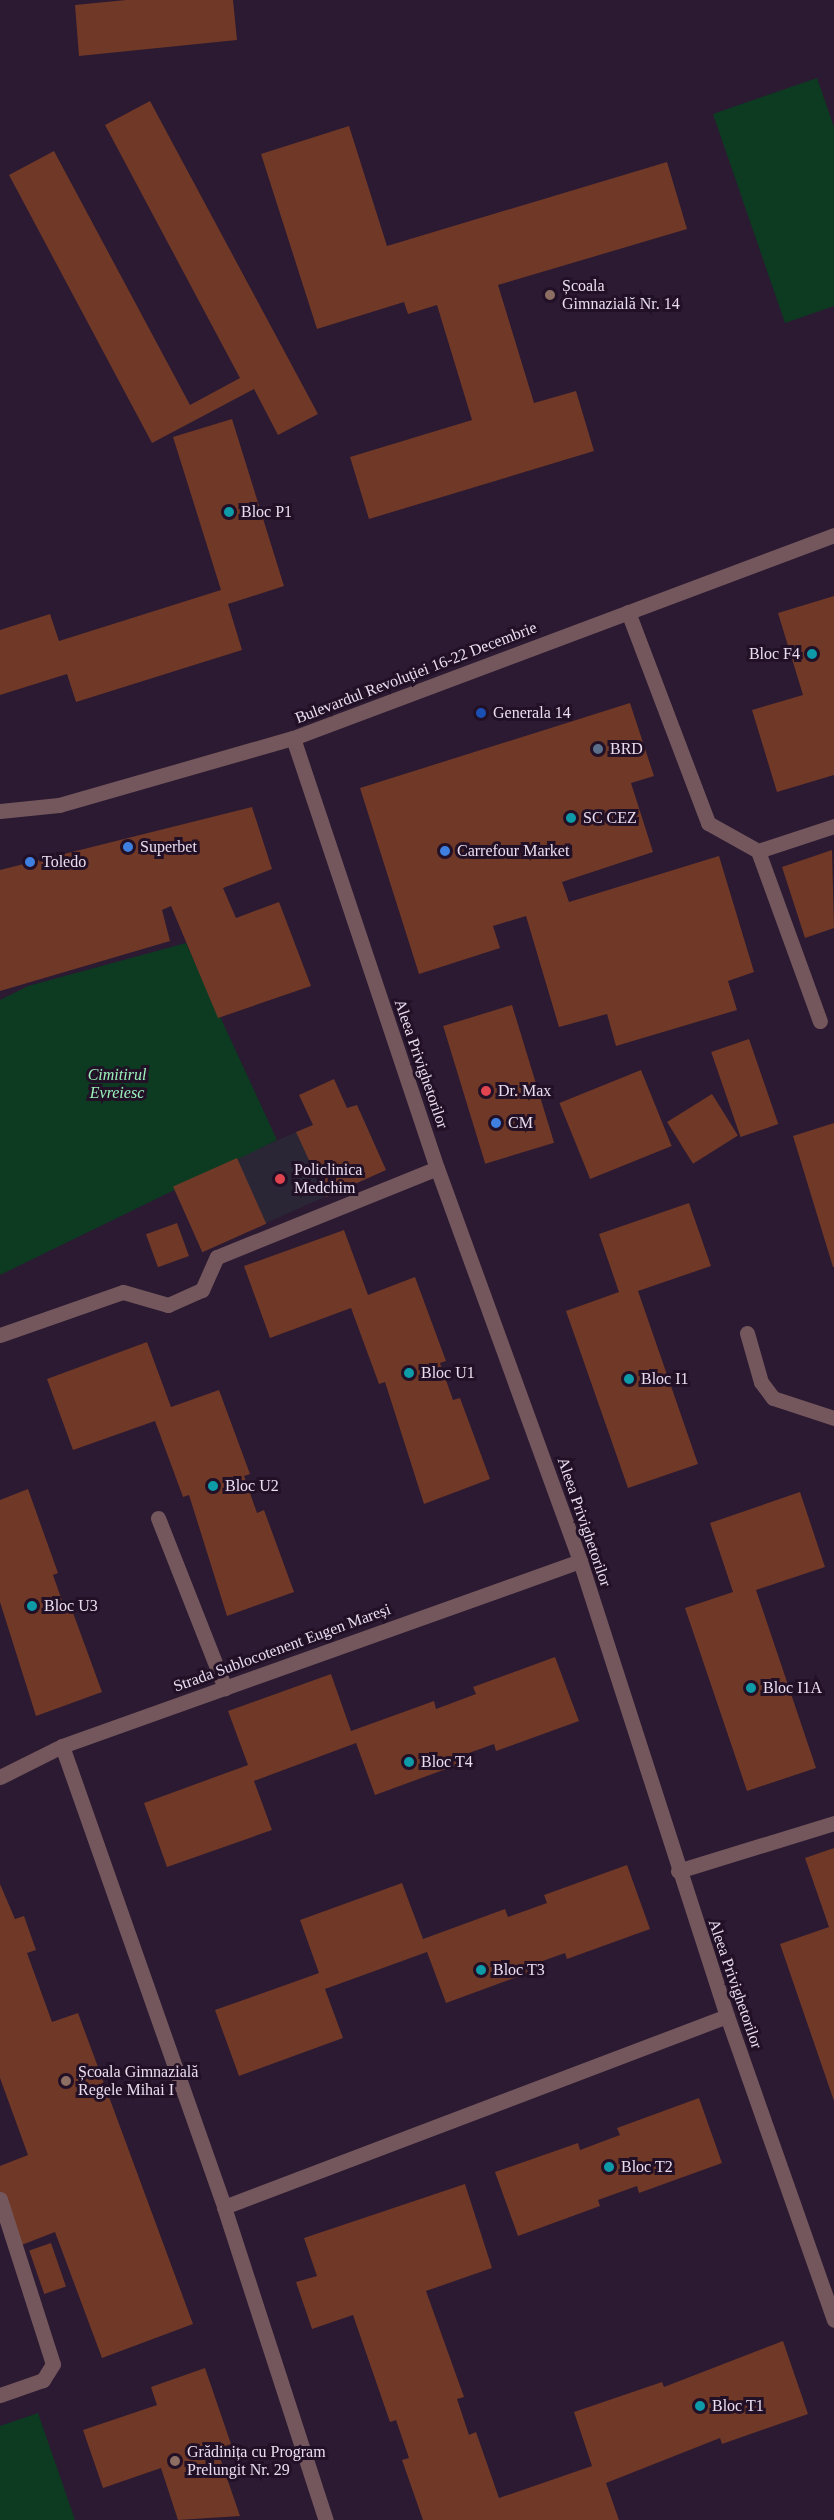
<!DOCTYPE html>
<html>
<head>
<meta charset="utf-8">
<style>
  body { margin:0 }
  #map { position:relative; width:834px; height:2520px; overflow:hidden; background:#2b1a31; font-family:"Times New Roman",serif }
  div>[style] { position:absolute }
  .medical>* { inset:0; background:#2a2636; transform-origin:0 0 }
  .green>* { inset:0; background:#0c3b22 }
  .building>* { inset:0; background:#6f3827; transform-origin:0 0 }
  .service>* { height:15px; margin:-7.5px; padding:0 7.5px; transform-origin:7.5px; border-radius:7.5px; background:#74575c }
  .minor>* { height:15px; margin:-7.5px; padding:0 7.5px; transform-origin:7.5px; border-radius:7.5px; background:#74575c }
  .tertiary>* { height:15px; margin:-7.5px; padding:0 7.5px; transform-origin:7.5px; border-radius:7.5px; background:#74575c }
  .dots>* { width:16px; height:16px; translate:-50% -50%; box-sizing:border-box; border:3px solid #221027; border-radius:50% }
  span { translate:-50% -50%; white-space:nowrap; text-align:center; line-height:1.15; -webkit-text-stroke:6px #221027; paint-order:stroke }
  .poi-label { font-size:16px; color:#eadeee }
  .left { translate:0 -50%; text-align:left }
  .right { translate:-100% -50%; text-align:right }
  .street-label { font-size:16px; color:#eadeee }
  .park-label { font-size:16px; color:#9af1ba; font-style:italic }
</style>
</head>
<body>
<div id="map">
  <div class="medical">
    <div style="left:357px;top:1105px;width:71px;height:201px;rotate:66deg"></div>
  </div>
  <div class="green">
    <div style="clip-path:polygon(817px 78px,834px 127px,834px 306px,785px 323px,713px 114px)"></div>
    <div style="clip-path:polygon(186px 943px,277px 1140px,0 1275px,0 1000px,28px 986px)"></div>
    <div style="clip-path:polygon(38px 2413px,75px 2520px,0 2520px,0 2426px)"></div>
  </div>
  <div class="building">
    <div style="clip-path:polygon(126px 0,233px 0,237px 40px,79px 56px,75px 5px)"></div>
    <div style="clip-path:polygon(150px 101px,318px 414px,278px 435px,254px 389px,152px 443px,9px 175px,54px 151px,190px 405px,240px 378px,105px 125px)"></div>
    <div style="clip-path:polygon(349px 126px,387px 246px,667px 162px,687px 229px,498px 285px,534px 403px,576px 391px,594px 451px,369px 519px,350px 457px,472px 420px,437px 305px,408px 314px,404px 302px,317px 329px,261px 154px)"></div>
    <div style="clip-path:polygon(232px 419px,284px 586px,228px 604px,242px 650px,76px 702px,67px 674px,0 695px,0 630px,50px 614px,59px 641px,221px 590px,173px 437px)"></div>
    <div style="clip-path:polygon(834px 596px,834px 775px,777px 792px,752px 710px,803px 695px,778px 613px)"></div>
    <div style="clip-path:polygon(630px 703px,654px 776px,631px 783px,653px 852px,562px 882px,569px 902px,719px 856px,754px 972px,728px 981px,737px 1010px,616px 1046px,607px 1014px,559px 1027px,526px 916px,493px 926px,500px 948px,419px 974px,360px 788px)"></div>
    <div style="clip-path:polygon(252px 807px,272px 869px,223px 888px,236px 918px,279px 902px,311px 986px,218px 1018px,171px 906px,162px 910px,170px 941px,0 991px,0 870px)"></div>
    <div style="clip-path:polygon(832px 850px,834px 928px,805px 938px,782px 867px)"></div>
    <div style="left:512px;top:1005px;width:144px;height:72px;rotate:73deg"></div>
    <div style="left:749px;top:1039px;width:90px;height:40px;rotate:71deg"></div>
    <div style="left:641px;top:1070px;width:82px;height:88px;rotate:68deg"></div>
    <div style="clip-path:polygon(334px 1079px,347px 1108px,357px 1105px,386px 1170px,326px 1197px,296px 1132px,313px 1125px,299px 1095px)"></div>
    <div style="left:712px;top:1094px;width:49px;height:53px;rotate:58deg"></div>
    <div style="clip-path:polygon(834px 1123px,834px 1267px,833px 1267px,793px 1136px)"></div>
    <div style="left:237px;top:1158px;width:72px;height:70px;rotate:66deg"></div>
    <div style="clip-path:polygon(689px 1203px,711px 1266px,638px 1291px,698px 1464px,628px 1488px,566px 1311px,619px 1292px,599px 1234px)"></div>
    <div style="left:177px;top:1223px;width:35px;height:33px;rotate:70deg"></div>
    <div style="clip-path:polygon(344px 1230px,368px 1295px,415px 1277px,446px 1361px,440px 1363px,453px 1400px,460px 1398px,490px 1479px,424px 1504px,385px 1382px,379px 1384px,351px 1308px,270px 1338px,244px 1266px)"></div>
    <div style="clip-path:polygon(147px 1342px,171px 1407px,219px 1390px,250px 1474px,244px 1476px,257px 1513px,264px 1510px,294px 1592px,227px 1616px,189px 1495px,183px 1497px,155px 1421px,73px 1450px,47px 1379px)"></div>
    <div style="clip-path:polygon(28px 1489px,58px 1573px,53px 1575px,66px 1612px,72px 1610px,102px 1692px,36px 1716px,0 1602px,0 1500px)"></div>
    <div style="clip-path:polygon(800px 1492px,825px 1567px,756px 1590px,816px 1768px,747px 1791px,685px 1608px,733px 1592px,710px 1523px)"></div>
    <div style="clip-path:polygon(555px 1657px,579px 1721px,496px 1751px,494px 1744px,455px 1758px,457px 1765px,375px 1795px,356px 1743px,254px 1781px,272px 1830px,167px 1867px,144px 1803px,248px 1765px,228px 1711px,331px 1674px,351px 1731px,434px 1701px,436px 1709px,476px 1694px,473px 1687px)"></div>
    <div style="clip-path:polygon(834px 1848px,834px 2101px,780px 1944px,829px 1927px,805px 1858px)"></div>
    <div style="clip-path:polygon(627px 1865px,650px 1929px,567px 1959px,565px 1953px,526px 1967px,528px 1973px,446px 2003px,427px 1952px,325px 1989px,343px 2038px,239px 2076px,215px 2010px,319px 1973px,300px 1920px,402px 1883px,423px 1939px,505px 1909px,508px 1917px,547px 1903px,544px 1895px)"></div>
    <div style="clip-path:polygon(0 1884px,15px 1919px,24px 1916px,36px 1950px,27px 1953px,52px 2022px,78px 2013px,193px 2324px,102px 2358px,55px 2232px,19px 2246px,0 2193px,0 2166px,28px 2155px,0 2078px)"></div>
    <div style="clip-path:polygon(699px 2098px,722px 2163px,639px 2193px,637px 2186px,598px 2200px,600px 2206px,518px 2236px,495px 2172px,578px 2143px,580px 2150px,620px 2135px,617px 2128px)"></div>
    <div style="clip-path:polygon(465px 2184px,492px 2268px,426px 2291px,464px 2397px,457px 2399px,469px 2435px,476px 2432px,499px 2498px,592px 2466px,574px 2412px,662px 2382px,664px 2387px,783px 2341px,808px 2414px,722px 2444px,720px 2438px,606px 2483px,619px 2520px,423px 2520px,402px 2460px,409px 2458px,396px 2420px,390px 2422px,353px 2315px,312px 2329px,296px 2282px,317px 2276px,304px 2238px)"></div>
    <div style="left:51px;top:2243px;width:46px;height:23px;rotate:71deg"></div>
    <div style="clip-path:polygon(205px 2368px,231px 2444px,217px 2449px,240px 2516px,178px 2520px,161px 2468px,103px 2488px,83px 2430px,157px 2405px,151px 2387px)"></div>
  </div>
  <div class="service">
    <div style="left:0;top:1335px;width:130px;rotate:-19.3deg"></div>
    <div style="left:123px;top:1292px;width:47px;rotate:16.1deg"></div>
    <div style="left:168px;top:1305px;width:37px;rotate:-24deg"></div>
    <div style="left:202px;top:1290px;width:36px;rotate:-66deg"></div>
    <div style="left:217px;top:1257px;width:237px;rotate:-22deg"></div>
    <div style="left:158px;top:1518px;width:183px;rotate:68.5deg"></div>
    <div style="left:0;top:2199px;width:173px;rotate:72.2deg"></div>
    <div style="left:53px;top:2364px;width:19px;rotate:122deg"></div>
    <div style="left:43px;top:2380px;width:46px;rotate:160.8deg"></div>
  </div>
  <div class="minor">
    <div style="left:628px;top:612px;width:226px;rotate:69.2deg"></div>
    <div style="left:708px;top:823px;width:57px;rotate:29.2deg"></div>
    <div style="left:758px;top:851px;width:80px;rotate:-18.2deg"></div>
    <div style="left:293px;top:738px;width:453px;rotate:71.5deg"></div>
    <div style="left:437px;top:1168px;width:418px;rotate:70deg"></div>
    <div style="left:580px;top:1561px;width:478px;rotate:72.1deg"></div>
    <div style="left:727px;top:2016px;width:322px;rotate:70.6deg"></div>
    <div style="left:758px;top:851px;width:181px;rotate:70deg"></div>
    <div style="left:747px;top:1333px;width:51px;rotate:74.1deg"></div>
    <div style="left:761px;top:1382px;width:20px;rotate:53deg"></div>
    <div style="left:773px;top:1398px;width:64px;rotate:18.2deg"></div>
    <div style="left:62px;top:1746px;width:489px;rotate:70.6deg"></div>
    <div style="left:224px;top:2207px;width:538px;rotate:-20.79deg"></div>
    <div style="left:0;top:1777px;width:69px;rotate:-26.6deg"></div>
    <div style="left:62px;top:1746px;width:550px;rotate:-19.65deg"></div>
    <div style="left:678px;top:1871px;width:163px;rotate:-17.1deg"></div>
    <div style="left:224px;top:2207px;width:329px;rotate:72deg"></div>
  </div>
  <div class="tertiary">
    <div style="left:0;top:811px;width:59px;rotate:-5.8deg"></div>
    <div style="left:59px;top:805px;width:243px;rotate:-16deg"></div>
    <div style="left:293px;top:738px;width:578px;rotate:-20.57deg"></div>
  </div>
  <div class="dots">
    <div style="left:550px;top:295px;background:#8d6e63"></div>
    <div style="left:229px;top:512px;background:#0f9aa8"></div>
    <div style="left:812px;top:654px;background:#0f9aa8"></div>
    <div style="left:481px;top:713px;background:#1a4fb4"></div>
    <div style="left:598px;top:749px;background:#5c6f8a"></div>
    <div style="left:571px;top:818px;background:#0f9aa8"></div>
    <div style="left:128px;top:847px;background:#3f7fe0"></div>
    <div style="left:445px;top:851px;background:#3f7fe0"></div>
    <div style="left:30px;top:862px;background:#3f7fe0"></div>
    <div style="left:486px;top:1091px;background:#e0444e"></div>
    <div style="left:496px;top:1123px;background:#3f7fe0"></div>
    <div style="left:280px;top:1179px;background:#e0444e"></div>
    <div style="left:409px;top:1373px;background:#0f9aa8"></div>
    <div style="left:629px;top:1379px;background:#0f9aa8"></div>
    <div style="left:213px;top:1486px;background:#0f9aa8"></div>
    <div style="left:32px;top:1606px;background:#0f9aa8"></div>
    <div style="left:751px;top:1688px;background:#0f9aa8"></div>
    <div style="left:409px;top:1762px;background:#0f9aa8"></div>
    <div style="left:481px;top:1970px;background:#0f9aa8"></div>
    <div style="left:66px;top:2081px;background:#8d6e63"></div>
    <div style="left:609px;top:2167px;background:#0f9aa8"></div>
    <div style="left:700px;top:2406px;background:#0f9aa8"></div>
    <div style="left:175px;top:2461px;background:#8d6e63"></div>
  </div>
  <div class="poi-label">
    <span class="left" style="left:562px;top:295px">Școala<br>Gimnazială Nr. 14</span>
    <span class="left" style="left:241px;top:512px">Bloc P1</span>
    <span class="right" style="left:800px;top:654px">Bloc F4</span>
    <span class="left" style="left:493px;top:713px">Generala 14</span>
    <span class="left" style="left:610px;top:749px">BRD</span>
    <span class="left" style="left:583px;top:818px">SC CEZ</span>
    <span class="left" style="left:140px;top:847px">Superbet</span>
    <span class="left" style="left:457px;top:851px">Carrefour Market</span>
    <span class="left" style="left:42px;top:862px">Toledo</span>
    <span class="left" style="left:498px;top:1091px">Dr. Max</span>
    <span class="left" style="left:508px;top:1123px">CM</span>
    <span class="left" style="left:294px;top:1179px">Policlinica<br>Medchim</span>
    <span class="left" style="left:421px;top:1373px">Bloc U1</span>
    <span class="left" style="left:641px;top:1379px">Bloc I1</span>
    <span class="left" style="left:225px;top:1486px">Bloc U2</span>
    <span class="left" style="left:44px;top:1606px">Bloc U3</span>
    <span class="left" style="left:763px;top:1688px">Bloc I1A</span>
    <span class="left" style="left:421px;top:1762px">Bloc T4</span>
    <span class="left" style="left:493px;top:1970px">Bloc T3</span>
    <span class="left" style="left:78px;top:2081px">Școala Gimnazială<br>Regele Mihai I</span>
    <span class="left" style="left:621px;top:2167px">Bloc T2</span>
    <span class="left" style="left:712px;top:2406px">Bloc T1</span>
    <span class="left" style="left:187px;top:2461px">Grădinița cu Program<br>Prelungit Nr. 29</span>
  </div>
  <div class="street-label">
    <span style="left:416px;top:673px;rotate:-21deg">Bulevardul Revoluției 16-22 Decembrie</span>
    <span style="left:421px;top:1064px;rotate:71deg">Aleea Privighetorilor</span>
    <span style="left:584px;top:1522px;rotate:71deg">Aleea Privighetorilor</span>
    <span style="left:282px;top:1648px;rotate:-20deg">Strada Sublocotenent Eugen Mareși</span>
    <span style="left:735px;top:1984px;rotate:71deg">Aleea Privighetorilor</span>
  </div>
  <div class="park-label">
    <span style="left:117px;top:1084px">Cimitirul<br>Evreiesc</span>
  </div>
</div>
</body>
</html>
